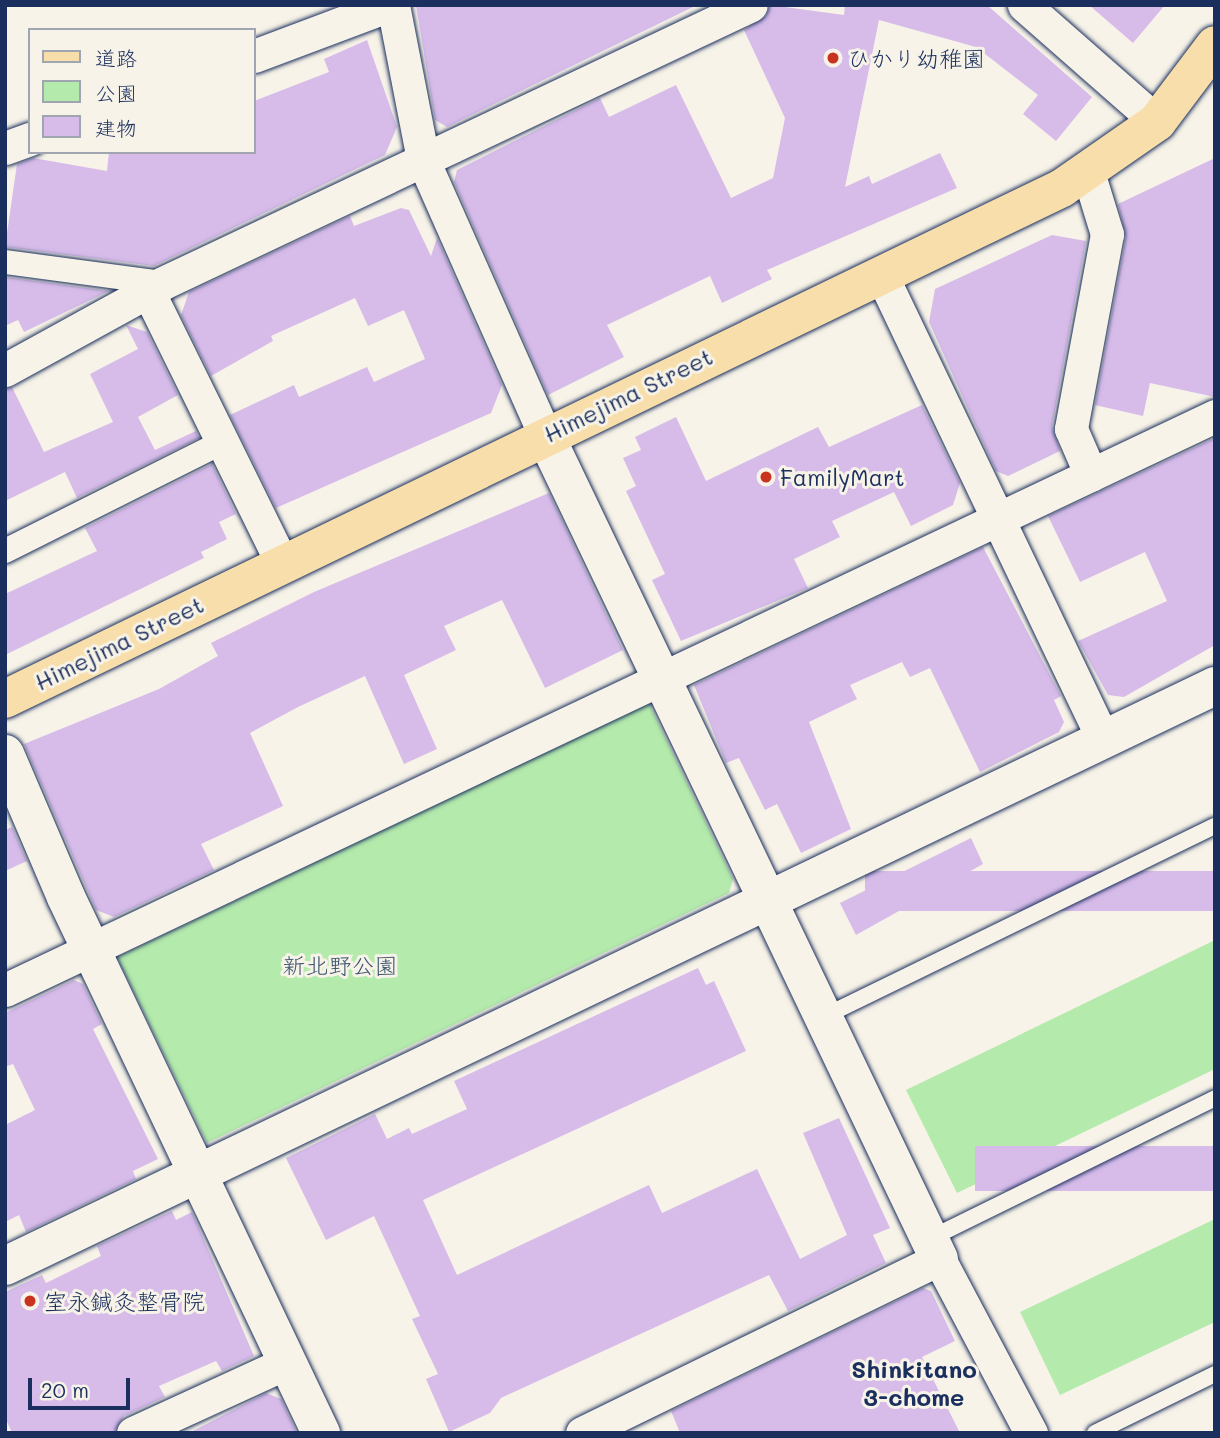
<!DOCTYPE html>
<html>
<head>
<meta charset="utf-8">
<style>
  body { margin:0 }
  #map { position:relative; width:1220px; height:1438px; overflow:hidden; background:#f7f3e8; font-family:Mali,"Klee One",sans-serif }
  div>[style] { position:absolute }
  .green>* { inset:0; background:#b4eaac }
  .building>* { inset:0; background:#d7bcea; transform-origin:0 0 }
  .roads { filter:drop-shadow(0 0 2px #1b2f5e) drop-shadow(0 0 2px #1b2f5e) }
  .service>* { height:16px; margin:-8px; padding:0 8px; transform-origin:8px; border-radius:8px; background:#f7f3e8 }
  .pedestrian>* { height:24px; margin:-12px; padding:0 12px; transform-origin:12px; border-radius:12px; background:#f7f3e8 }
  .minor>* { height:33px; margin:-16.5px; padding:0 16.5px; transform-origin:16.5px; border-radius:16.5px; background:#f7f3e8 }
  .tertiary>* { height:38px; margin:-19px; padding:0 19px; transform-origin:19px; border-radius:19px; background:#f7f3e8 }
  .primary>* { height:38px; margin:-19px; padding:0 19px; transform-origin:19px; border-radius:19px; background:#f8deab }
  .dots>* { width:19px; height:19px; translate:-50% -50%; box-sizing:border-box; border:4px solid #f7f3e8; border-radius:50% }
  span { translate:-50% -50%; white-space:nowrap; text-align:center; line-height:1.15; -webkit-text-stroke:6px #f7f3e8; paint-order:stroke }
  .poi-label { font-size:23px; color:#1b2f5e }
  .left { translate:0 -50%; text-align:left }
  .street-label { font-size:23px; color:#1b2f5e }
  .park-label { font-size:23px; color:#3a546e }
  .neighbourhood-label { font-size:24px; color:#1b2f5e; font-weight:700 }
  .frame { position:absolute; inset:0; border:7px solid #1b2f5e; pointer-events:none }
  .legend { position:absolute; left:28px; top:28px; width:228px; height:126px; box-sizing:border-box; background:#f7f3e8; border:2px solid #9fa5b1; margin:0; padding:9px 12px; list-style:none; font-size:21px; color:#1b2f5e }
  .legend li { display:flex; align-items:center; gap:14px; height:35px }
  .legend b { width:35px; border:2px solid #9fa5b1 }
  .scale { position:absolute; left:28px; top:1378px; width:102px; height:32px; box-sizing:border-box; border:4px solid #1b2f5e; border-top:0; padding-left:9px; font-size:21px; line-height:24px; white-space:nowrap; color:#1b2f5e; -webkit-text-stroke:5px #f7f3e8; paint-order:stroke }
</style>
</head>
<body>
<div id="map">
  <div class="green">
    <div style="clip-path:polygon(649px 703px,733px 879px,729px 893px,207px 1143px,117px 957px)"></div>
    <div style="clip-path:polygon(1215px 940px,1215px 1069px,957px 1193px,906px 1090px)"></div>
    <div style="clip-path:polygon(1215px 1219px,1215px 1322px,1060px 1395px,1020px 1312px)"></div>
  </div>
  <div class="building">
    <div style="clip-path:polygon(416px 5px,697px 5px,447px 127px,435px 120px)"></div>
    <div style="clip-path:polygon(770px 5px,844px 15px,845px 5px,987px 5px,1092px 97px,1056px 141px,1023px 114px,1038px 95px,976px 47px,879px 20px,845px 187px,869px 176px,872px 184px,940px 153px,957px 188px,767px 270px,772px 279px,722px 303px,710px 276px,607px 325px,624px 357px,548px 395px,454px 182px,457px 170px,600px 98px,609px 117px,676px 85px,731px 198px,773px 178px,785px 118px,744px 30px,766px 16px)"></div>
    <div style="clip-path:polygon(1089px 5px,1165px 5px,1133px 43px)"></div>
    <div style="clip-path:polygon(367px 40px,397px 127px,385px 155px,154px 266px,5px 247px,17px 164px,33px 158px,107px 171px,109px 152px,254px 152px,254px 101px,329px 72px,324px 59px)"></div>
    <div style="clip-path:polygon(1215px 158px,1215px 397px,1150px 383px,1143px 416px,1095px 405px,1126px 237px,1118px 204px)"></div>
    <div style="clip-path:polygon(401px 208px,409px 210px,431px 256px,437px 238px,502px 385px,491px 413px,276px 508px,230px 415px,294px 385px,299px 397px,367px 367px,374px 382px,425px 359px,404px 310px,368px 326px,355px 298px,271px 336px,273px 341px,211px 376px,181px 315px,189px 292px,350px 216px,354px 226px)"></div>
    <div style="clip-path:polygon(1052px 235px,1086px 241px,1052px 426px,1060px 451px,1008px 476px,996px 471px,929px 322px,935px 289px)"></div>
    <div style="clip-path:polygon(5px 277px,109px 291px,24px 332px,18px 320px,5px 326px)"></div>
    <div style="clip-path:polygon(126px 325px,147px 332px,178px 395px,138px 417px,155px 450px,196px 431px,199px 438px,77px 498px,65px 472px,5px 501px,5px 389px,12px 387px,44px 452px,113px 422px,90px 374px,138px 349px)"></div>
    <div style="clip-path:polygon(922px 405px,960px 483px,953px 505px,911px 526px,894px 492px,832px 521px,840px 537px,794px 559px,808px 588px,681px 641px,652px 580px,665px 574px,626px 491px,636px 486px,623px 458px,641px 450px,635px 437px,676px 417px,706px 481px,818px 427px,829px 447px)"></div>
    <div style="clip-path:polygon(1215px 438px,1215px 645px,1124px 697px,1108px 695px,1078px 641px,1167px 601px,1145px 552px,1080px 582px,1048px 516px)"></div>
    <div style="clip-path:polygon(212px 464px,236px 514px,219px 522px,227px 539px,201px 552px,204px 558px,5px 655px,5px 594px,97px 551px,85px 528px)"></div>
    <div style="clip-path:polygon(549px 493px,623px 650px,545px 688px,502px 600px,444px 626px,456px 650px,404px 675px,437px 749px,404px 764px,365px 676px,298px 707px,250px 733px,283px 806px,201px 844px,214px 870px,114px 917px,96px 910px,24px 744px,159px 689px,218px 656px,211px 643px,314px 592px)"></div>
    <div style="clip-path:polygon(983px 547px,1061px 696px,1054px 700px,1064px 722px,1059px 732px,980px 772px,930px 668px,910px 677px,902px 662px,850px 685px,857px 699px,809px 722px,851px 829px,801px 853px,777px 804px,765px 810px,739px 758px,726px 763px,694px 685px)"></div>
    <div style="clip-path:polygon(12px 827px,27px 861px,5px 871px,5px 830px)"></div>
    <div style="clip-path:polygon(971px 838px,983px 864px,856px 935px,840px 903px)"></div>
    <div style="left:1215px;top:871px;width:40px;height:350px;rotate:90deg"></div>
    <div style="clip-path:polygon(698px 968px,706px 985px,714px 981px,746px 1051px,423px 1200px,457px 1275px,649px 1185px,662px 1213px,757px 1169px,800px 1259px,847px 1235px,803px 1133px,839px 1118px,890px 1228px,873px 1235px,886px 1263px,788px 1311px,769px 1275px,501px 1398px,490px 1413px,449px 1432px,426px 1379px,438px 1374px,412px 1319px,420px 1316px,374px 1216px,326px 1240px,286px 1158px,375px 1114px,387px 1139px,409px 1128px,412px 1134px,467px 1109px,454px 1081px)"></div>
    <div style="clip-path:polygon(74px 980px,83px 984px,102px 1024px,93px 1029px,158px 1159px,133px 1171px,136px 1179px,26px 1232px,19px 1215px,5px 1222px,5px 1125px,35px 1110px,13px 1064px,5px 1067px,5px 1013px)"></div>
    <div style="left:1215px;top:1146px;width:45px;height:240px;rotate:90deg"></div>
    <div style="clip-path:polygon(172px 1211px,176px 1220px,192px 1212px,254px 1356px,222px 1371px,216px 1361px,159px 1386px,165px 1397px,124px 1416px,114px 1433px,12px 1433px,5px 1417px,5px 1292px,42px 1275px,46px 1283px,101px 1256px,97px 1246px)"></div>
    <div style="clip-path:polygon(923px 1288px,931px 1291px,955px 1341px,922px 1357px,960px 1433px,680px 1433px,671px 1411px)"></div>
    <div style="clip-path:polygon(266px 1393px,281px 1399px,297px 1433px,189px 1433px)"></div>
  </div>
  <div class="roads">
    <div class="service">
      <div style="left:825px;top:1016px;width:434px;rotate:-26deg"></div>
      <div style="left:929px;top:1239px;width:319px;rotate:-26.2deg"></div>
      <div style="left:1095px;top:1433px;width:134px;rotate:-26.2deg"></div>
    </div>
    <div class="pedestrian">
      <div style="left:5px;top:262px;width:159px;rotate:7.6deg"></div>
      <div style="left:5px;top:551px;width:244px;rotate:-26.6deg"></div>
    </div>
    <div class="minor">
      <div style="left:393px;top:5px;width:158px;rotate:79deg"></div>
      <div style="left:423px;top:160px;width:301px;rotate:66.1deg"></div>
      <div style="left:1024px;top:5px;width:177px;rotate:41.3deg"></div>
      <div style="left:254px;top:56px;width:145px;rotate:-20.6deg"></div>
      <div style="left:5px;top:148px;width:27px;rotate:-20deg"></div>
      <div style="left:1088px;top:172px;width:65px;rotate:73deg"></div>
      <div style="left:1107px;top:234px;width:198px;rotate:100.5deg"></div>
      <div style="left:1071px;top:429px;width:50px;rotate:66.5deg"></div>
      <div style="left:881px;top:274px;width:515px;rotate:64.48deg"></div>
      <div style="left:149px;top:293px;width:301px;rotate:63.8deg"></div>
      <div style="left:5px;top:370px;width:180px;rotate:-28.8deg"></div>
      <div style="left:163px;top:283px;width:650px;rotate:-25.3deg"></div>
      <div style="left:5px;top:990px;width:1339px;rotate:-25.38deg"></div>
      <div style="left:133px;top:1433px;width:168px;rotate:-24.6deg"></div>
      <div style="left:582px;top:1433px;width:397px;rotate:-26deg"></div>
      <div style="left:939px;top:1259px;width:197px;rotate:62.1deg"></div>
    </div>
    <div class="tertiary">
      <div style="left:545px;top:435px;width:913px;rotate:64.44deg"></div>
      <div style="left:5px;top:754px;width:155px;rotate:66.9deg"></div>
      <div style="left:66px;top:897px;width:594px;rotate:64.56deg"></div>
      <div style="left:5px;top:1266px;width:1342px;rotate:-25.61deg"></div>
    </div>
    <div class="primary">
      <div style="left:5px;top:699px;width:1174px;rotate:-25.8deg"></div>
      <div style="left:1062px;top:188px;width:116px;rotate:-34.8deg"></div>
      <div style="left:1157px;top:122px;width:96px;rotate:-53deg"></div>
    </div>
  </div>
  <div class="dots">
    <div style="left:833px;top:58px;background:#c8321e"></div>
    <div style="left:766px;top:477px;background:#c8321e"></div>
    <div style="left:30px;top:1301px;background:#c8321e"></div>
  </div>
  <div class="poi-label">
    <span class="left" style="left:847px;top:58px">ひかり幼稚園</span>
    <span class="left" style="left:780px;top:477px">FamilyMart</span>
    <span class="left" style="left:44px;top:1301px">室永鍼灸整骨院</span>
  </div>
  <div class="street-label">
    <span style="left:628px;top:395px;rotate:-26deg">Himejima Street</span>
    <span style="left:119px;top:643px;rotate:-26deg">Himejima Street</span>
  </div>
  <div class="park-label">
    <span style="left:340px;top:965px">新北野公園</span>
  </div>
  <div class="neighbourhood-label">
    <span style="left:914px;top:1383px">Shinkitano<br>3-chome</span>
  </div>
  <div class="frame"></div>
  <ul class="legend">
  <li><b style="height:9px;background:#f8deab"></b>道路</li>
  <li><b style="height:19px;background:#b4eaac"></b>公園</li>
  <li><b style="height:19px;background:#d7bcea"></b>建物</li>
  </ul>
  <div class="scale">20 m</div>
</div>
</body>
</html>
